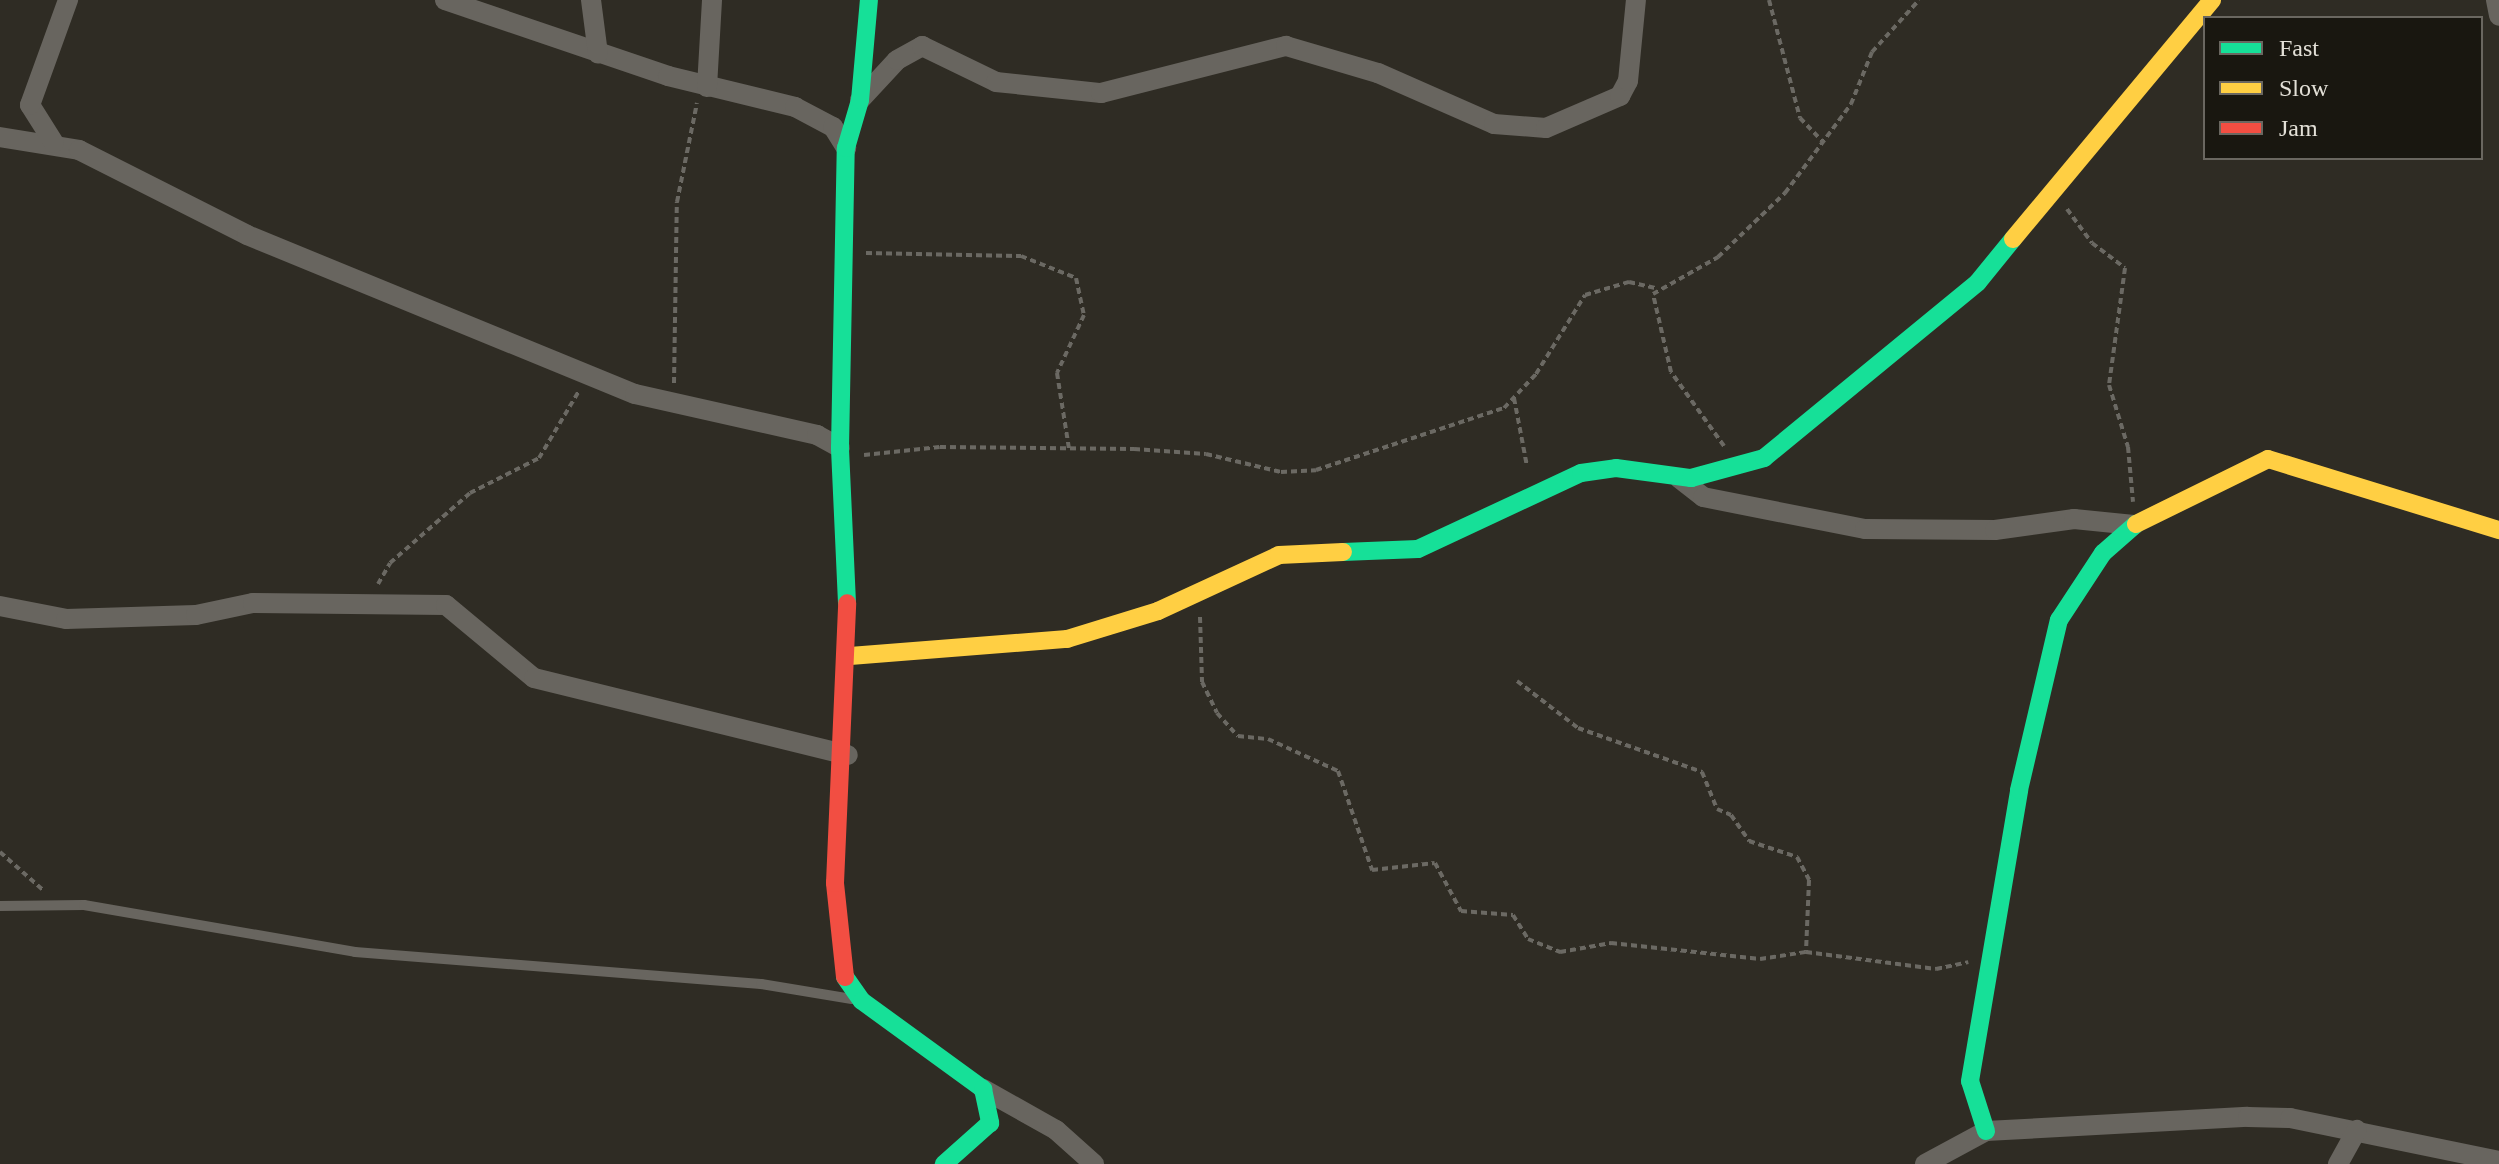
<!DOCTYPE html>
<html>
<head>
<meta charset="utf-8">
<style>
  body { margin:0 }
  #map { position:relative; width:2499px; height:1164px; overflow:hidden; background:#2f2c24; font-family:"Times New Roman",serif }
  div>[style] { position:absolute }
  .path>* { height:4px; margin-top:-2px; transform-origin:0; background:repeating-linear-gradient(90deg,#6b6963 0 6px,transparent 0 10px) }
  .lane>* { height:10px; margin:-5px; padding:0 5px; transform-origin:5px; border-radius:5px; background:#68655f }
  .street>* { height:20px; margin:-10px; padding:0 10px; transform-origin:10px; border-radius:10px; background:#68655f }
  .fast>* { height:18px; margin:-9px; padding:0 9px; transform-origin:9px; border-radius:9px; background:#16e098 }
  .slow>* { height:18px; margin:-9px; padding:0 9px; transform-origin:9px; border-radius:9px; background:#ffcf43 }
  .jam>* { height:18px; margin:-9px; padding:0 9px; transform-origin:9px; border-radius:9px; background:#f24e42 }
  span { translate:-50% -50%; white-space:nowrap; text-align:center; line-height:1.15; -webkit-text-stroke:6px #191710; paint-order:stroke }
  .legend { position:absolute; left:2203px; top:16px; width:280px; height:144px; box-sizing:border-box; background:#191710; border:2px solid #6a6760; margin:0; padding:10px 14px; list-style:none; font-size:24px; color:#e3e0d7 }
  .legend li { display:flex; align-items:center; gap:16px; height:40px }
  .legend b { width:40px; border:2px solid #6a6760 }
</style>
</head>
<body>
<div id="map">
  <div class="path">
    <div style="left:1769px;top:0;width:122px;rotate:75.3deg"></div>
    <div style="left:1800px;top:118px;width:32px;rotate:46deg"></div>
    <div style="left:2067px;top:209px;width:42px;rotate:53.7deg"></div>
    <div style="left:2092px;top:243px;width:41px;rotate:37.1deg"></div>
    <div style="left:2125px;top:268px;width:118px;rotate:97.8deg"></div>
    <div style="left:2109px;top:385px;width:65px;rotate:73deg"></div>
    <div style="left:2128px;top:447px;width:55px;rotate:84.8deg"></div>
    <div style="left:866px;top:253px;width:155px;rotate:1.1deg"></div>
    <div style="left:1021px;top:256px;width:59px;rotate:21.8deg"></div>
    <div style="left:1076px;top:278px;width:38px;rotate:78deg"></div>
    <div style="left:1084px;top:315px;width:64px;rotate:115deg"></div>
    <div style="left:1057px;top:373px;width:77px;rotate:81deg"></div>
    <div style="left:674px;top:383px;width:181px;rotate:-89.1deg"></div>
    <div style="left:677px;top:202px;width:101px;rotate:-78.6deg"></div>
    <div style="left:1514px;top:398px;width:69px;rotate:79.2deg"></div>
    <div style="left:1724px;top:446px;width:91px;rotate:-125.6deg"></div>
    <div style="left:1671px;top:372px;width:80px;rotate:-103deg"></div>
    <div style="left:1653px;top:294px;width:75px;rotate:-29.6deg"></div>
    <div style="left:1718px;top:257px;width:93px;rotate:-43.7deg"></div>
    <div style="left:1785px;top:193px;width:111px;rotate:-53.4deg"></div>
    <div style="left:1851px;top:104px;width:56px;rotate:-68deg"></div>
    <div style="left:1872px;top:52px;width:70px;rotate:-47.9deg"></div>
    <div style="left:864px;top:455px;width:76px;rotate:-6deg"></div>
    <div style="left:940px;top:447px;width:194px;rotate:0.6deg"></div>
    <div style="left:1134px;top:449px;width:72px;rotate:4deg"></div>
    <div style="left:1206px;top:454px;width:77px;rotate:13.5deg"></div>
    <div style="left:1281px;top:472px;width:35px;rotate:-3deg"></div>
    <div style="left:1316px;top:470px;width:198px;rotate:-18.3deg"></div>
    <div style="left:1504px;top:408px;width:47px;rotate:-46.7deg"></div>
    <div style="left:1536px;top:374px;width:93px;rotate:-58.2deg"></div>
    <div style="left:1585px;top:295px;width:46px;rotate:-16.5deg"></div>
    <div style="left:1629px;top:282px;width:28px;rotate:13deg"></div>
    <div style="left:378px;top:584px;width:24px;rotate:-60deg"></div>
    <div style="left:390px;top:563px;width:106px;rotate:-41.2deg"></div>
    <div style="left:470px;top:493px;width:77px;rotate:-26.9deg"></div>
    <div style="left:539px;top:458px;width:78px;rotate:-59.2deg"></div>
    <div style="left:1200px;top:617px;width:65px;rotate:88.2deg"></div>
    <div style="left:1202px;top:682px;width:34px;rotate:64deg"></div>
    <div style="left:1217px;top:713px;width:31px;rotate:48deg"></div>
    <div style="left:1238px;top:736px;width:30px;rotate:6deg"></div>
    <div style="left:1268px;top:739px;width:77px;rotate:24.6deg"></div>
    <div style="left:1338px;top:771px;width:105px;rotate:71deg"></div>
    <div style="left:1372px;top:870px;width:63px;rotate:-6.3deg"></div>
    <div style="left:1435px;top:863px;width:55px;rotate:61.6deg"></div>
    <div style="left:1461px;top:911px;width:52px;rotate:4.4deg"></div>
    <div style="left:1513px;top:915px;width:28px;rotate:58deg"></div>
    <div style="left:1528px;top:939px;width:35px;rotate:22deg"></div>
    <div style="left:1560px;top:952px;width:52px;rotate:-10deg"></div>
    <div style="left:1611px;top:943px;width:150px;rotate:6.1deg"></div>
    <div style="left:1760px;top:959px;width:47px;rotate:-8.7deg"></div>
    <div style="left:1806px;top:952px;width:131px;rotate:7.5deg"></div>
    <div style="left:1936px;top:969px;width:33px;rotate:-12deg"></div>
    <div style="left:1517px;top:681px;width:77px;rotate:37.6deg"></div>
    <div style="left:1578px;top:728px;width:132px;rotate:19.5deg"></div>
    <div style="left:1702px;top:772px;width:40px;rotate:68deg"></div>
    <div style="left:1717px;top:809px;width:15px;rotate:23deg"></div>
    <div style="left:1731px;top:815px;width:32px;rotate:55deg"></div>
    <div style="left:1749px;top:841px;width:51px;rotate:18.4deg"></div>
    <div style="left:1797px;top:857px;width:26px;rotate:62deg"></div>
    <div style="left:1809px;top:880px;width:72px;rotate:92.4deg"></div>
    <div style="left:0;top:852px;width:57px;rotate:41.5deg"></div>
  </div>
  <div class="lane">
    <div style="left:0;top:906px;width:84px;rotate:-0.7deg"></div>
    <div style="left:84px;top:905px;width:275px;rotate:9.8deg"></div>
    <div style="left:355px;top:952px;width:407px;rotate:4.5deg"></div>
    <div style="left:761px;top:984px;width:92px;rotate:9.4deg"></div>
  </div>
  <div class="street">
    <div style="left:445px;top:0;width:236px;rotate:18.8deg"></div>
    <div style="left:668px;top:76px;width:131px;rotate:13.7deg"></div>
    <div style="left:795px;top:107px;width:43px;rotate:27.8deg"></div>
    <div style="left:833px;top:127px;width:25px;rotate:58deg"></div>
    <div style="left:591px;top:0;width:54px;rotate:82.6deg"></div>
    <div style="left:2496px;top:0;width:16px;rotate:79deg"></div>
    <div style="left:707px;top:87px;width:87px;rotate:-86.7deg"></div>
    <div style="left:860px;top:100px;width:54px;rotate:-47.2deg"></div>
    <div style="left:897px;top:60px;width:29px;rotate:-29deg"></div>
    <div style="left:922px;top:46px;width:82px;rotate:25.9deg"></div>
    <div style="left:996px;top:82px;width:106px;rotate:6deg"></div>
    <div style="left:1101px;top:93px;width:191px;rotate:-14.3deg"></div>
    <div style="left:1286px;top:46px;width:96px;rotate:16.4deg"></div>
    <div style="left:1378px;top:73px;width:127px;rotate:23.7deg"></div>
    <div style="left:1494px;top:124px;width:52px;rotate:4.4deg"></div>
    <div style="left:1546px;top:128px;width:81px;rotate:-23.4deg"></div>
    <div style="left:1620px;top:96px;width:17px;rotate:-62deg"></div>
    <div style="left:1628px;top:81px;width:81px;rotate:-84.4deg"></div>
    <div style="left:0;top:137px;width:80px;rotate:9.3deg"></div>
    <div style="left:79px;top:150px;width:188px;rotate:26.8deg"></div>
    <div style="left:247px;top:235px;width:419px;rotate:22.3deg"></div>
    <div style="left:635px;top:394px;width:187px;rotate:12.7deg"></div>
    <div style="left:817px;top:435px;width:26px;rotate:29deg"></div>
    <div style="left:54px;top:143px;width:45px;rotate:-122.3deg"></div>
    <div style="left:30px;top:105px;width:112px;rotate:-70.1deg"></div>
    <div style="left:1679px;top:478px;width:31px;rotate:38deg"></div>
    <div style="left:1703px;top:497px;width:165px;rotate:11.2deg"></div>
    <div style="left:1865px;top:529px;width:130px;rotate:0.4deg"></div>
    <div style="left:1995px;top:530px;width:80px;rotate:-7.9deg"></div>
    <div style="left:2074px;top:519px;width:60px;rotate:5.7deg"></div>
    <div style="left:0;top:606px;width:67px;rotate:11.1deg"></div>
    <div style="left:66px;top:619px;width:130px;rotate:-1.8deg"></div>
    <div style="left:196px;top:615px;width:58px;rotate:-11.9deg"></div>
    <div style="left:253px;top:603px;width:193px;rotate:0.6deg"></div>
    <div style="left:446px;top:605px;width:114px;rotate:39.7deg"></div>
    <div style="left:534px;top:678px;width:323px;rotate:13.8deg"></div>
    <div style="left:983px;top:1089px;width:84px;rotate:29.3deg"></div>
    <div style="left:1056px;top:1130px;width:51px;rotate:41.8deg"></div>
    <div style="left:1925px;top:1164px;width:69px;rotate:-28.4deg"></div>
    <div style="left:1986px;top:1131px;width:262px;rotate:-3.1deg"></div>
    <div style="left:2248px;top:1117px;width:42px;rotate:1.4deg"></div>
    <div style="left:2290px;top:1118px;width:213px;rotate:11.6deg"></div>
    <div style="left:2338px;top:1164px;width:39px;rotate:-61deg"></div>
  </div>
  <div class="fast">
    <div style="left:1343px;top:552px;width:75px;rotate:-2.3deg"></div>
    <div style="left:1418px;top:549px;width:180px;rotate:-25deg"></div>
    <div style="left:1581px;top:473px;width:35px;rotate:-8deg"></div>
    <div style="left:1616px;top:468px;width:76px;rotate:7.6deg"></div>
    <div style="left:1691px;top:478px;width:76px;rotate:-15.3deg"></div>
    <div style="left:1764px;top:458px;width:277px;rotate:-39.4deg"></div>
    <div style="left:1978px;top:282px;width:55px;rotate:-50.9deg"></div>
    <div style="left:847px;top:603px;width:155px;rotate:-92.6deg"></div>
    <div style="left:840px;top:448px;width:300px;rotate:-88.9deg"></div>
    <div style="left:846px;top:148px;width:50px;rotate:-73.7deg"></div>
    <div style="left:860px;top:100px;width:100px;rotate:-84.9deg"></div>
    <div style="left:845px;top:977px;width:29px;rotate:55deg"></div>
    <div style="left:862px;top:1001px;width:150px;rotate:36deg"></div>
    <div style="left:983px;top:1089px;width:35px;rotate:78deg"></div>
    <div style="left:990px;top:1123px;width:62px;rotate:138.3deg"></div>
    <div style="left:1986px;top:1131px;width:52px;rotate:-107.7deg"></div>
    <div style="left:1970px;top:1081px;width:295px;rotate:-80.4deg"></div>
    <div style="left:2019px;top:790px;width:175px;rotate:-76.8deg"></div>
    <div style="left:2059px;top:620px;width:80px;rotate:-56.7deg"></div>
    <div style="left:2103px;top:553px;width:44px;rotate:-41.3deg"></div>
  </div>
  <div class="slow">
    <div style="left:2013px;top:239px;width:311px;rotate:-50.2deg"></div>
    <div style="left:2136px;top:524px;width:147px;rotate:-26.2deg"></div>
    <div style="left:2268px;top:459px;width:242px;rotate:17.1deg"></div>
    <div style="left:850px;top:656px;width:218px;rotate:-4.5deg"></div>
    <div style="left:1067px;top:639px;width:95px;rotate:-17.1deg"></div>
    <div style="left:1158px;top:611px;width:133px;rotate:-24.8deg"></div>
    <div style="left:1279px;top:555px;width:64px;rotate:-2.7deg"></div>
  </div>
  <div class="jam">
    <div style="left:845px;top:977px;width:95px;rotate:-96.1deg"></div>
    <div style="left:835px;top:883px;width:280px;rotate:-87.5deg"></div>
  </div>
  <ul class="legend">
  <li><b style="height:10px;background:#16e098"></b>Fast</li>
  <li><b style="height:10px;background:#ffcf43"></b>Slow</li>
  <li><b style="height:10px;background:#f24e42"></b>Jam</li>
  </ul>
</div>
</body>
</html>
